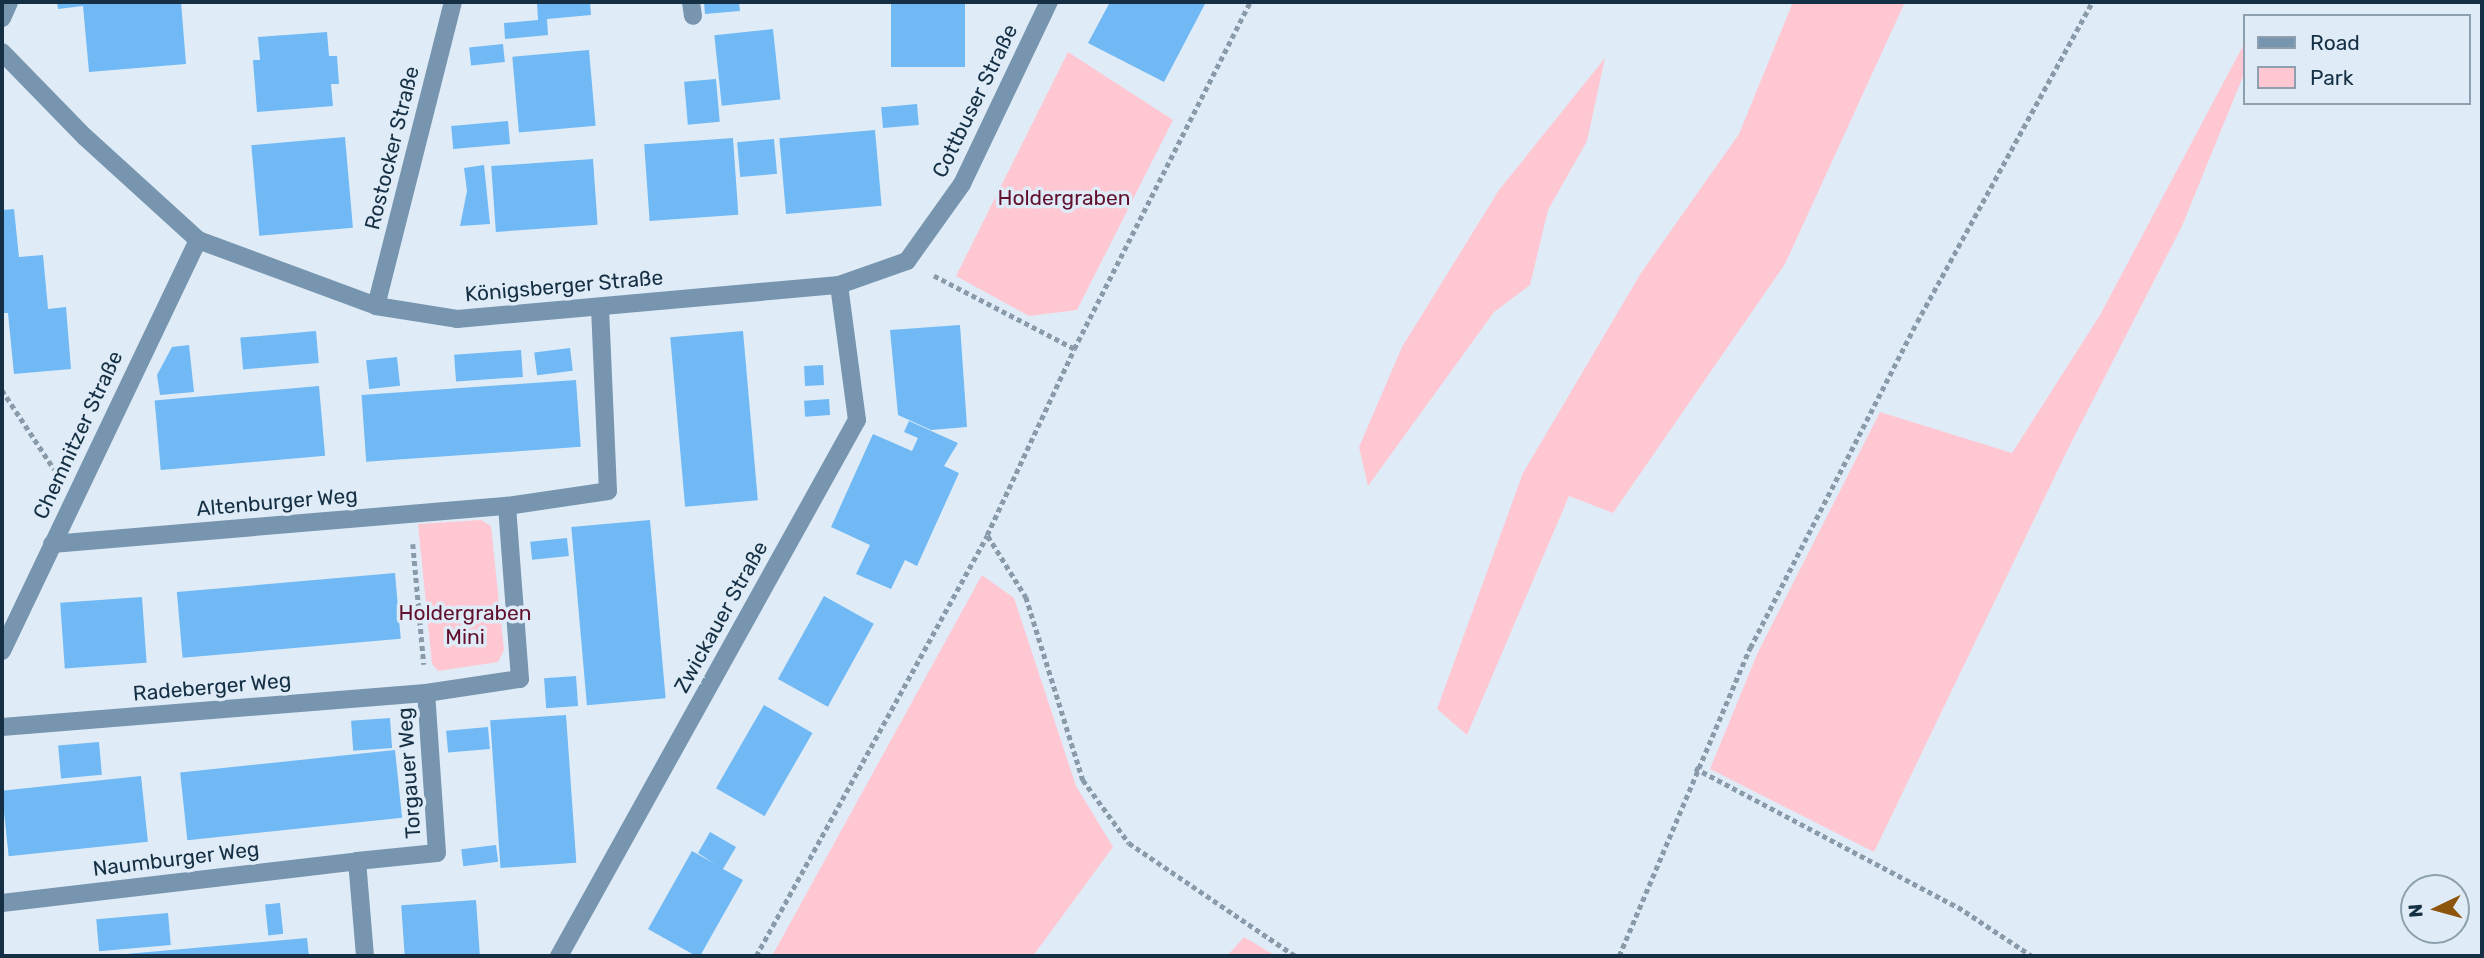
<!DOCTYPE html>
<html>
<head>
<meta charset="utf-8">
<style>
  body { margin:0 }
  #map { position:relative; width:2484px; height:958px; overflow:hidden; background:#dfecf7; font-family:Rubik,sans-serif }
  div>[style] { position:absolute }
  .green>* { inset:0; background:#fec7d2 }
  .building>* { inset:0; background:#71b9f4; transform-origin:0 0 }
  .path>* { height:4.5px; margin-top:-2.25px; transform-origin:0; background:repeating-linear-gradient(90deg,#899baa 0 5px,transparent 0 8.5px) }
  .minor>* { height:18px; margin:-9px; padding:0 9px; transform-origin:9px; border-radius:9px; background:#7795af }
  span { translate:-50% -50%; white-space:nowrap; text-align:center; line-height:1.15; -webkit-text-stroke:7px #dfecf7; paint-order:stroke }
  .street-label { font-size:21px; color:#152f44 }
  .park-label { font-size:21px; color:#61102d }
  .frame { position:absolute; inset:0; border:4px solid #152f44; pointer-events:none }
  .legend { position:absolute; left:2243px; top:14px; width:228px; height:91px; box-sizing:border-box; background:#dfecf7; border:2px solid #8ea0af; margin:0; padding:9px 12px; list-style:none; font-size:21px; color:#152f44 }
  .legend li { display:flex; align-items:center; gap:14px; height:35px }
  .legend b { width:35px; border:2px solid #8ea0af }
  .north { position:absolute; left:2400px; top:874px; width:70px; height:70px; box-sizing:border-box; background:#dfecf7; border:2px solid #8ea0af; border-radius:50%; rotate:265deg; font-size:19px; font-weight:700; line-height:28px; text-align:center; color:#152f44 }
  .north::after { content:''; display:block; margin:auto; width:24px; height:32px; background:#8d540b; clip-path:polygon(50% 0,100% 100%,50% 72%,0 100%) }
</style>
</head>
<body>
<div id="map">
  <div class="green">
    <div style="clip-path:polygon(1793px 2px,1905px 2px,1785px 264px,1613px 513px,1569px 496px,1467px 735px,1437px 709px,1523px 473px,1641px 273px,1739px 134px)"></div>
    <div style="clip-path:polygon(2244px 44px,2244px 74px,2182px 226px,2068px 449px,1874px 852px,1710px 769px,1758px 652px,1880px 412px,2012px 453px,2100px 315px)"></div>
    <div style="clip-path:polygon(1068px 52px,1173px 120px,1077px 310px,1029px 316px,956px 276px)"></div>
    <div style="clip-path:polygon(1605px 58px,1587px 141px,1548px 210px,1530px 285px,1494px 312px,1368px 486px,1359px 447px,1402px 347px,1499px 190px)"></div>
    <div style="clip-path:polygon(481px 520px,491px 526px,504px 650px,498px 662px,438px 671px,432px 664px,418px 524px)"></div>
    <div style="clip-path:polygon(982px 575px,1014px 598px,1076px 786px,1113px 847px,1033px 956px,772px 956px)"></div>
    <div style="clip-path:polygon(1244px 937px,1276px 956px,1227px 956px)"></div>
  </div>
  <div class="building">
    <div style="clip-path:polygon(57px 2px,181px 2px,186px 64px,89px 72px,83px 6px,58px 9px)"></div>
    <div style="clip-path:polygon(537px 2px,590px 2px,591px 15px,547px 19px,548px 35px,505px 39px,504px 23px,538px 20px)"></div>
    <div style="clip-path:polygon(704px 2px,739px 2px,740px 11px,705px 14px)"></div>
    <div style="left:891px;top:2px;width:74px;height:65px"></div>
    <div style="clip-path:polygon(1110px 2px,1206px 2px,1164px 82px,1088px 43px)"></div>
    <div style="left:773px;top:29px;width:71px;height:59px;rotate:84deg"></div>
    <div style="clip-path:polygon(327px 32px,329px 56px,337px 56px,339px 84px,331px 84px,333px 106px,257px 112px,253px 60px,260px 60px,258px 37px)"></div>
    <div style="left:503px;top:44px;width:18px;height:34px;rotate:84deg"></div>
    <div style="left:589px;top:50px;width:76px;height:77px;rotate:85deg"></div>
    <div style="left:716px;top:79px;width:43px;height:32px;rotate:85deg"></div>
    <div style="left:917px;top:104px;width:21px;height:36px;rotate:85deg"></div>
    <div style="left:508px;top:121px;width:23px;height:57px;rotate:85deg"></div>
    <div style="left:875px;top:130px;width:76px;height:96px;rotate:85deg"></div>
    <div style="left:345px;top:137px;width:91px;height:94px;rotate:85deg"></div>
    <div style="left:733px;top:138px;width:77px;height:89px;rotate:86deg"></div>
    <div style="left:774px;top:139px;width:35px;height:37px;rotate:85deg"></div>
    <div style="left:593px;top:159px;width:66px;height:102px;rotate:86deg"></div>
    <div style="clip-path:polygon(484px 165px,490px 224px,460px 226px,467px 191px,464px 168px)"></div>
    <div style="clip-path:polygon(14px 209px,19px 257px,43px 255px,48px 309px,66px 307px,71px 369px,14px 374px,8px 313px,2px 313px,2px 210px)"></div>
    <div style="clip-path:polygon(960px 325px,967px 427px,931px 430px,898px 415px,890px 330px)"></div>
    <div style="left:316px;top:331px;width:32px;height:76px;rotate:85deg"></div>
    <div style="left:743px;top:331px;width:170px;height:73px;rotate:85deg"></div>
    <div style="clip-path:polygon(189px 345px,194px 392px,160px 395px,157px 375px,172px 347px)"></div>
    <div style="left:570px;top:348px;width:23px;height:36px;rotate:83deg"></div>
    <div style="left:521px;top:350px;width:27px;height:67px;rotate:86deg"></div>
    <div style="left:397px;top:357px;width:29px;height:31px;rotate:84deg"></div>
    <div style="left:823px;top:365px;width:20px;height:19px;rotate:87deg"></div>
    <div style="left:576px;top:380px;width:67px;height:215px;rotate:86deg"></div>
    <div style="left:319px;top:386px;width:70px;height:165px;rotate:85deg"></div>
    <div style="left:829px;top:399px;width:16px;height:25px;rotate:86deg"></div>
    <div style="clip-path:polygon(909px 421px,958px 443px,944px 466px,959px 473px,917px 566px,905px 560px,891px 589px,856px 574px,870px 545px,831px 527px,873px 434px,912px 451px,918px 438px,904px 432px)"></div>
    <div style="left:650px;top:520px;width:179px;height:79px;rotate:85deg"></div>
    <div style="left:567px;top:538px;width:18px;height:37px;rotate:84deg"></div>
    <div style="left:395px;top:573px;width:66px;height:219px;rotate:85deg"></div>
    <div style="left:824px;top:596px;width:57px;height:95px;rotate:29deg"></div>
    <div style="left:142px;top:597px;width:66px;height:82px;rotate:86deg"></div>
    <div style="left:576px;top:676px;width:30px;height:32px;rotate:86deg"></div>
    <div style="left:764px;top:705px;width:56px;height:96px;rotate:30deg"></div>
    <div style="left:566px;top:715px;width:148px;height:76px;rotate:86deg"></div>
    <div style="left:390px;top:718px;width:30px;height:39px;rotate:86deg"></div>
    <div style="left:488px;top:727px;width:22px;height:42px;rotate:85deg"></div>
    <div style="left:99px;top:742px;width:33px;height:41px;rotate:85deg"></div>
    <div style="left:395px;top:750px;width:68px;height:216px;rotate:84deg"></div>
    <div style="left:141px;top:776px;width:66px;height:140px;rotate:84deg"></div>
    <div style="clip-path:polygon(710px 832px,736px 847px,723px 869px,743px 880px,700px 956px,696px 956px,648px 929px,692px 851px,715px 864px,698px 853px)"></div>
    <div style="left:496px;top:845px;width:17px;height:35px;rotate:83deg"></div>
    <div style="left:476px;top:900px;width:56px;height:75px;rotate:86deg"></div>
    <div style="left:280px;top:903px;width:31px;height:15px;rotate:84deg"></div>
    <div style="left:168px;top:913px;width:32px;height:72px;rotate:85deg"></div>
    <div style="clip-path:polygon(307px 938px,309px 956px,126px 956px,126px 954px)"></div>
  </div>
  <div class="path">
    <div style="left:1074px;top:349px;width:389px;rotate:-63.1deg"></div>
    <div style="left:2px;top:390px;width:95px;rotate:56.6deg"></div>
    <div style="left:988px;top:536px;width:72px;rotate:58.1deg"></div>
    <div style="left:1026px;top:597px;width:192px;rotate:72.7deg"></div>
    <div style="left:1083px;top:780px;width:78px;rotate:53.9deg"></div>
    <div style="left:1129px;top:843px;width:201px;rotate:34.2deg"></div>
    <div style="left:413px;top:544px;width:121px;rotate:84.8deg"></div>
    <div style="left:1695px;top:768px;width:297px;rotate:27.9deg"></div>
    <div style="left:1958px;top:907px;width:89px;rotate:33.5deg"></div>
    <div style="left:756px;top:956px;width:480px;rotate:-61.2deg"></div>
    <div style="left:987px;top:535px;width:205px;rotate:-64.9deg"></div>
    <div style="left:1074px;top:349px;width:160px;rotate:-152.5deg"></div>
    <div style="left:1619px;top:956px;width:335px;rotate:-67deg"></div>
    <div style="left:1750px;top:648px;width:366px;rotate:-62.9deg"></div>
    <div style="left:1917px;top:322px;width:365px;rotate:-61.3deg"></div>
  </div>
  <div class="minor">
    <div style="left:691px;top:2px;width:14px;rotate:82deg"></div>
    <div style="left:2px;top:18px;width:17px;rotate:-66deg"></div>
    <div style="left:2px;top:52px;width:119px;rotate:45.7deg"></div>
    <div style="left:85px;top:137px;width:153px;rotate:42.3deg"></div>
    <div style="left:198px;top:240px;width:190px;rotate:20.3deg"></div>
    <div style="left:376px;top:306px;width:82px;rotate:9.1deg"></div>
    <div style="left:457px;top:319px;width:384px;rotate:-5.1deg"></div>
    <div style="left:839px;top:285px;width:72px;rotate:-19.4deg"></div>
    <div style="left:907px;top:261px;width:95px;rotate:-54.5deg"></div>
    <div style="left:962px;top:184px;width:202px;rotate:-64.5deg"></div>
    <div style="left:376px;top:306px;width:314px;rotate:-75.8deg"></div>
    <div style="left:52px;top:544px;width:457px;rotate:-4.8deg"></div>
    <div style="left:2px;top:651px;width:455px;rotate:-64.5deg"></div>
    <div style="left:2px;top:727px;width:425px;rotate:-4.6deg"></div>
    <div style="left:2px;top:903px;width:357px;rotate:-6.7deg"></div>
    <div style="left:365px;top:956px;width:95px;rotate:-94.8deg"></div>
    <div style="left:357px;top:861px;width:80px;rotate:-5.7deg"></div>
    <div style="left:437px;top:853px;width:160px;rotate:-93.9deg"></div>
    <div style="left:426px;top:693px;width:95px;rotate:-8.5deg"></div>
    <div style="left:520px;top:679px;width:173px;rotate:-94.3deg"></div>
    <div style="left:507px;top:506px;width:102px;rotate:-8.4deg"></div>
    <div style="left:608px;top:491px;width:184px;rotate:-92.5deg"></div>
    <div style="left:559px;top:956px;width:613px;rotate:-60.93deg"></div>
    <div style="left:857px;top:420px;width:136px;rotate:-97.6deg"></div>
  </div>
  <div class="street-label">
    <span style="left:975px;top:101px;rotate:-64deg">Cottbuser Straße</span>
    <span style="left:392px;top:148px;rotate:-76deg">Rostocker Straße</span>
    <span style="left:564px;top:286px;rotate:-5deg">Königsberger Straße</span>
    <span style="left:78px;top:435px;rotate:-65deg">Chemnitzer Straße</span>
    <span style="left:277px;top:502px;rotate:-5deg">Altenburger Weg</span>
    <span style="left:721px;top:617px;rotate:-61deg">Zwickauer Straße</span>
    <span style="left:212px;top:687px;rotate:-5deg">Radeberger Weg</span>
    <span style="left:409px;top:773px;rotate:-94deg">Torgauer Weg</span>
    <span style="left:176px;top:859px;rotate:-7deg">Naumburger Weg</span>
  </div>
  <div class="park-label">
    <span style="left:1064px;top:198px">Holdergraben</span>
    <span style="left:465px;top:625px">Holdergraben<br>Mini</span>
  </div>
  <div class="frame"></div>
  <ul class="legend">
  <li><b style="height:9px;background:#7795af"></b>Road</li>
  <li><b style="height:19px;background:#fec7d2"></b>Park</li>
  </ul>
  <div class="north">N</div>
</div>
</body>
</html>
